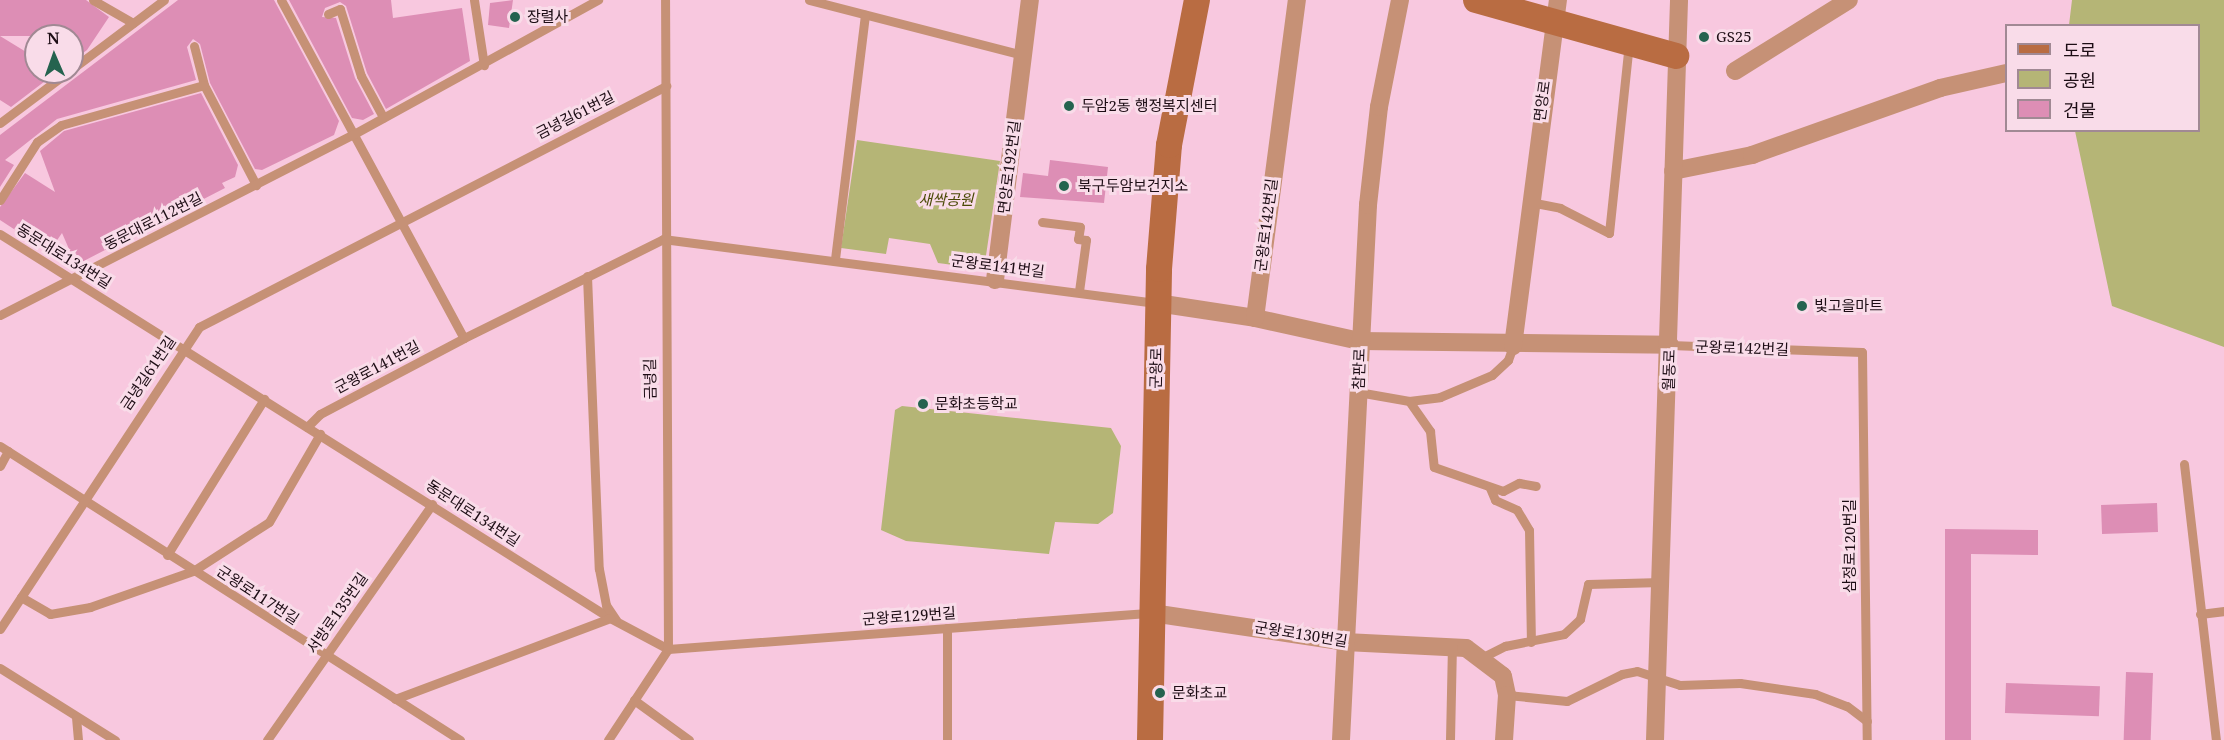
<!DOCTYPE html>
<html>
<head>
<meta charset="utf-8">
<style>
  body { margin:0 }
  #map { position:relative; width:2224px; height:740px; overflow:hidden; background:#f8c8df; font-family:"Noto Serif","Noto Sans KR",serif }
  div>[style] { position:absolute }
  .green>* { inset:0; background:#b5b576 }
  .building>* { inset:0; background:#dd8eb5; transform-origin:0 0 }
  .service>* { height:9px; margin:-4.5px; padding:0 4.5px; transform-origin:4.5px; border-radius:4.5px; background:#c69176 }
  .minor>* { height:18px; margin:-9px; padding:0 9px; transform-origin:9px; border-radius:9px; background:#c69176 }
  .secondary>* { height:26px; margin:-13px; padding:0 13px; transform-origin:13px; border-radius:13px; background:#b96c42 }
  .dots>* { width:16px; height:16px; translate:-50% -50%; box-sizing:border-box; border:3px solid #f9dce9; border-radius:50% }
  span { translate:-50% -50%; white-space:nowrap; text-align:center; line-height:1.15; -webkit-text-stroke:6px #f9dce9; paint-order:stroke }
  .poi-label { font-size:15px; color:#1d0d15 }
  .left { translate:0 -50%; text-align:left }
  .street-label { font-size:15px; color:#1d0d15 }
  .park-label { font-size:15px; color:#4a4906; font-style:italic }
  .legend { position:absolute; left:2005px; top:24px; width:195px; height:108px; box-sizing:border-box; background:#f9dce9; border:2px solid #a18994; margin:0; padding:8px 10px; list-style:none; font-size:18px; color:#1d0d15 }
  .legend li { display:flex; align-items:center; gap:12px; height:30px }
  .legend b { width:30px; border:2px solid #a18994 }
  .north { position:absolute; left:24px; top:24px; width:60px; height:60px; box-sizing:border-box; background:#f9dce9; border:2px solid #a18994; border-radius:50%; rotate:358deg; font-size:16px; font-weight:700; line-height:24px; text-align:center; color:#1d0d15 }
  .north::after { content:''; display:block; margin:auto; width:21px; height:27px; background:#25634f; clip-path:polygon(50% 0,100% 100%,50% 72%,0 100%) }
</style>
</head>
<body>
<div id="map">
  <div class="green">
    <div style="clip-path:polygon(2072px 0,2224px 0,2224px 347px,2112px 306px,2075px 131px,2198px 130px,2198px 26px,2069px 25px)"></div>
    <div style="clip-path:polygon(857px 140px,1000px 161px,984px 269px,938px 263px,930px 244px,889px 238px,886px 254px,841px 248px)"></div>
    <div style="clip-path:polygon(902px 406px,1111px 428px,1121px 446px,1113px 513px,1098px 524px,1055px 522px,1049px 554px,906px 541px,881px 530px,895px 410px)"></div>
  </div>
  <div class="building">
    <div style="clip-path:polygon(0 0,86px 0,109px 17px,87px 50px,72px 61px,72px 36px,0 36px)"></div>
    <div style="clip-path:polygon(178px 0,274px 0,339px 121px,334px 135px,262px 170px,255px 169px,210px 83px,200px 44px,193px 39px,187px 47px,196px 80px,57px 119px,5px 160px,14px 165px,0 187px,0 135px)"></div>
    <div style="clip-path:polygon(289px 0,391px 0,393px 18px,462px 8px,470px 61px,386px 109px,367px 73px,346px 6px,340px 2px,325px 8px,322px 17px,336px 18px,355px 78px,374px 114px,363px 120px,352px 118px)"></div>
    <div style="clip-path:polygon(513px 0,509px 28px,488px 25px,490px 3px)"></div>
    <div style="clip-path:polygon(0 36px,36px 58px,36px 72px,57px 72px,11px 107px,0 100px)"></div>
    <div style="clip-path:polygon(201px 93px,238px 165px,235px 177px,222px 183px,225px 188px,76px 265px,62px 233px,49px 252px,0 220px,0 207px,25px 173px,55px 192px,40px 151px,64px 131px)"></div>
    <div style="clip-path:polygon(1050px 160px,1108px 167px,1104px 203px,1020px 197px,1023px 173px,1048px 176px)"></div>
    <div style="left:2157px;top:503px;width:29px;height:56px;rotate:88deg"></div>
    <div style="clip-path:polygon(1945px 529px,2038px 530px,2038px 555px,1971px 554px,1971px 740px,1945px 740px)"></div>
    <div style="left:2126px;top:672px;width:27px;height:68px;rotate:2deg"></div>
    <div style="left:2006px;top:683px;width:94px;height:30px;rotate:2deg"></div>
  </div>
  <div class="service">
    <div style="left:93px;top:0;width:46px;rotate:29.9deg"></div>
    <div style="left:281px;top:0;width:384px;rotate:61.6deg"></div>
    <div style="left:474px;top:0;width:66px;rotate:81.3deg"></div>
    <div style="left:809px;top:0;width:221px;rotate:14.4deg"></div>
    <div style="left:328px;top:14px;width:13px;rotate:-23deg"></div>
    <div style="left:340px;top:9px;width:70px;rotate:72.6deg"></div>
    <div style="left:361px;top:76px;width:47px;rotate:61.8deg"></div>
    <div style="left:194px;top:46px;width:40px;rotate:75.6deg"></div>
    <div style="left:204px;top:85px;width:113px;rotate:62.5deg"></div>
    <div style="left:72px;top:69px;width:115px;rotate:-36.9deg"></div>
    <div style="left:0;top:123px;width:85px;rotate:-36.9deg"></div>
    <div style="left:0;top:200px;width:69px;rotate:-57.5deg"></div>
    <div style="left:37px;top:142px;width:29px;rotate:-35deg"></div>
    <div style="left:61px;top:125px;width:148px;rotate:-15.6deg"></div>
    <div style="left:1530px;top:202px;width:31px;rotate:11deg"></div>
    <div style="left:1560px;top:208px;width:55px;rotate:27deg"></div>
    <div style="left:1609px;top:233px;width:190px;rotate:-84deg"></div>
    <div style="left:1042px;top:222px;width:38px;rotate:7deg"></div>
    <div style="left:1080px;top:227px;width:12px;rotate:99deg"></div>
    <div style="left:1078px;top:239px;width:8px;rotate:7deg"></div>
    <div style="left:1086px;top:240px;width:51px;rotate:97.8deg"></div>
    <div style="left:0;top:234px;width:721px;rotate:32.19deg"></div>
    <div style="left:610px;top:618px;width:66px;rotate:28.1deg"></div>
    <div style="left:835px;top:259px;width:246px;rotate:-83deg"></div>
    <div style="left:587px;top:276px;width:293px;rotate:87.7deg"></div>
    <div style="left:599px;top:569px;width:37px;rotate:79deg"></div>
    <div style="left:606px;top:605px;width:18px;rotate:56deg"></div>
    <div style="left:0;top:315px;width:395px;rotate:-27.1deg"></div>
    <div style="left:352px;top:135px;width:281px;rotate:-28.8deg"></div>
    <div style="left:1670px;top:345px;width:192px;rotate:2.1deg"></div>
    <div style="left:1862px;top:352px;width:388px;rotate:89.3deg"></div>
    <div style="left:1358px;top:392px;width:52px;rotate:10deg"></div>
    <div style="left:1409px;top:401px;width:31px;rotate:-7deg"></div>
    <div style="left:1440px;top:397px;width:56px;rotate:-22.9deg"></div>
    <div style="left:1492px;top:375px;width:22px;rotate:-43deg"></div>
    <div style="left:1508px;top:360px;width:15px;rotate:-70deg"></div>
    <div style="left:1409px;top:401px;width:37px;rotate:55deg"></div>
    <div style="left:1430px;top:431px;width:36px;rotate:84deg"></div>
    <div style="left:1434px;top:467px;width:73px;rotate:19.2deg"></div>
    <div style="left:1503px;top:491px;width:18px;rotate:-27deg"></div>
    <div style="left:1519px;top:483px;width:17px;rotate:10deg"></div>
    <div style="left:307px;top:427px;width:18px;rotate:-45deg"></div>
    <div style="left:320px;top:414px;width:163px;rotate:-27.8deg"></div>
    <div style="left:464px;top:338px;width:222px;rotate:-26.4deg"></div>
    <div style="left:663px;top:239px;width:497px;rotate:7.4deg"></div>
    <div style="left:0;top:446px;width:546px;rotate:32.58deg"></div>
    <div style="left:2184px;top:464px;width:278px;rotate:83.4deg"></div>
    <div style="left:0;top:466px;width:17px;rotate:-62deg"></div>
    <div style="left:1490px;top:488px;width:13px;rotate:67deg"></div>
    <div style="left:1495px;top:500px;width:24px;rotate:24deg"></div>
    <div style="left:1517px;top:510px;width:23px;rotate:59deg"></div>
    <div style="left:1529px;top:530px;width:112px;rotate:89deg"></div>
    <div style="left:167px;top:555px;width:184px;rotate:-58.1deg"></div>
    <div style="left:21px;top:597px;width:34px;rotate:30deg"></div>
    <div style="left:50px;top:614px;width:41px;rotate:-9.9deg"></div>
    <div style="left:90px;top:607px;width:109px;rotate:-19.3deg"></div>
    <div style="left:193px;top:571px;width:90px;rotate:-32.8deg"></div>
    <div style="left:269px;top:522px;width:102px;rotate:-59.9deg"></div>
    <div style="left:2200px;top:614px;width:24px;rotate:-7deg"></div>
    <div style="left:0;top:629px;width:362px;rotate:-56.6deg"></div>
    <div style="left:199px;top:327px;width:526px;rotate:-27.3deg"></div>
    <div style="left:668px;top:649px;width:484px;rotate:-4.3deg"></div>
    <div style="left:1483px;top:657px;width:25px;rotate:-27deg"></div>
    <div style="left:1505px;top:646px;width:60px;rotate:-11.5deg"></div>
    <div style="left:1564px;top:634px;width:22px;rotate:-43deg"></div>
    <div style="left:1580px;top:619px;width:36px;rotate:-77deg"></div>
    <div style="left:1588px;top:584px;width:73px;rotate:-1.6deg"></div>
    <div style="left:0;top:668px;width:136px;rotate:32.1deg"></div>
    <div style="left:1507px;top:695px;width:60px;rotate:5.7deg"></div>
    <div style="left:1567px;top:701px;width:61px;rotate:-26.1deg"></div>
    <div style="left:1622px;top:674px;width:15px;rotate:-11deg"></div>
    <div style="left:1637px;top:671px;width:45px;rotate:18deg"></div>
    <div style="left:1680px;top:685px;width:60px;rotate:-1.9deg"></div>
    <div style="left:1740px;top:683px;width:76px;rotate:8.3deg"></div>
    <div style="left:1815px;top:694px;width:34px;rotate:21deg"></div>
    <div style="left:1847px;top:706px;width:25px;rotate:37deg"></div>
    <div style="left:395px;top:699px;width:230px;rotate:-20.6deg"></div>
    <div style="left:634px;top:700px;width:68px;rotate:36deg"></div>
    <div style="left:76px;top:717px;width:23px;rotate:85deg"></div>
    <div style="left:267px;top:740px;width:288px;rotate:-55deg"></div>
    <div style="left:608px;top:740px;width:109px;rotate:-56.6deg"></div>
    <div style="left:668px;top:649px;width:649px;rotate:-90.26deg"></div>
    <div style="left:947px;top:740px;width:112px;rotate:-90deg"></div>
    <div style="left:1450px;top:740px;width:94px;rotate:-88.8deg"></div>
  </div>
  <div class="minor">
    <div style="left:1735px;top:71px;width:134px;rotate:-31.9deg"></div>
    <div style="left:1673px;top:171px;width:81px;rotate:-11.4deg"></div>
    <div style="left:1752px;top:155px;width:200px;rotate:-19.6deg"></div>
    <div style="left:1940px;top:88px;width:68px;rotate:-12.8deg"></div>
    <div style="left:995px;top:280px;width:282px;rotate:-82.9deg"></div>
    <div style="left:1157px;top:303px;width:99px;rotate:8.7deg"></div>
    <div style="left:1255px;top:318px;width:107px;rotate:12.4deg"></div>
    <div style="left:1360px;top:341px;width:310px;rotate:0.7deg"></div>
    <div style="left:1255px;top:318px;width:321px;rotate:-82.5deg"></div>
    <div style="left:1513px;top:346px;width:349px;rotate:-82.6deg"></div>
    <div style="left:1152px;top:613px;width:195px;rotate:8.5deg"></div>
    <div style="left:1345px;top:642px;width:121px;rotate:2.8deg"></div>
    <div style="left:1466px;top:648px;width:46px;rotate:37.1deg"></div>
    <div style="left:1503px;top:676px;width:19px;rotate:78deg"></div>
    <div style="left:1507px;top:695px;width:45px;rotate:93.8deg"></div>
    <div style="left:1341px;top:740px;width:536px;rotate:-87.11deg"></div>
    <div style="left:1368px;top:205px;width:99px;rotate:-83.6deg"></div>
    <div style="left:1379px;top:107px;width:109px;rotate:-78.9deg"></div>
    <div style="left:1655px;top:740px;width:740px;rotate:-88.14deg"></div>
  </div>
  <div class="secondary">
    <div style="left:1476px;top:0;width:208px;rotate:15.6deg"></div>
    <div style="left:1150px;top:740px;width:471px;rotate:-88.9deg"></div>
    <div style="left:1159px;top:269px;width:124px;rotate:-85.4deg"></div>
    <div style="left:1169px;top:145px;width:148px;rotate:-79.1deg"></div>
  </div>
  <div class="dots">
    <div style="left:515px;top:17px;background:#25634f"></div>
    <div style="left:1704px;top:37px;background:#25634f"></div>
    <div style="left:1069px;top:106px;background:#25634f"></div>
    <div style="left:1064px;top:186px;background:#25634f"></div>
    <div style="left:1802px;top:306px;background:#25634f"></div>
    <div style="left:923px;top:404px;background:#25634f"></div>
    <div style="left:1160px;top:693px;background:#25634f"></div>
  </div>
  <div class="poi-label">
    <span class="left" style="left:527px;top:17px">장렬사</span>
    <span class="left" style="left:1716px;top:37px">GS25</span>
    <span class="left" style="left:1081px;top:106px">두암2동 행정복지센터</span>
    <span class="left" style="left:1078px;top:186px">북구두암보건지소</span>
    <span class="left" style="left:1814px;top:306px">빛고을마트</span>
    <span class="left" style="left:935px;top:404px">문화초등학교</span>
    <span class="left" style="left:1172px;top:693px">문화초교</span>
  </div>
  <div class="street-label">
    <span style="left:1542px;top:101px;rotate:-82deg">면앙로</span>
    <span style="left:575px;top:115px;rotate:-27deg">금녕길61번길</span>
    <span style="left:1009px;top:167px;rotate:-83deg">면앙로192번길</span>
    <span style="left:153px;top:221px;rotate:-27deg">동문대로112번길</span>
    <span style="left:1266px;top:225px;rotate:-83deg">군왕로142번길</span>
    <span style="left:64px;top:256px;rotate:32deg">동문대로134번길</span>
    <span style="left:998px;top:266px;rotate:7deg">군왕로141번길</span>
    <span style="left:1742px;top:348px;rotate:2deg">군왕로142번길</span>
    <span style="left:377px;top:367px;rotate:-28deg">군왕로141번길</span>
    <span style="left:1156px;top:368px;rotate:-89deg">군왕로</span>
    <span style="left:1359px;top:369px;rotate:-88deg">참판로</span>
    <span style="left:1669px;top:370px;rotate:-88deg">월동로</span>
    <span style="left:148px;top:373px;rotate:-56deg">금녕길61번길</span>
    <span style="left:650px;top:379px;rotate:-91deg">금녕길</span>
    <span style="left:473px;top:513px;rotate:33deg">동문대로134번길</span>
    <span style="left:1850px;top:546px;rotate:-90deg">삼정로120번길</span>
    <span style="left:258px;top:595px;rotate:33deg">군왕로117번길</span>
    <span style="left:337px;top:613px;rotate:-55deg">서방로135번길</span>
    <span style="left:909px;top:616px;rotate:-4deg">군왕로129번길</span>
    <span style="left:1301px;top:634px;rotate:9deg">군왕로130번길</span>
  </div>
  <div class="park-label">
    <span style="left:946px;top:200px">새싹공원</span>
  </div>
  <ul class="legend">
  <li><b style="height:8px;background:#b96c42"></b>도로</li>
  <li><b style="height:16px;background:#b5b576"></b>공원</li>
  <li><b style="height:16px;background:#dd8eb5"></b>건물</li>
  </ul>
  <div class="north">N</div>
</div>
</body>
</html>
